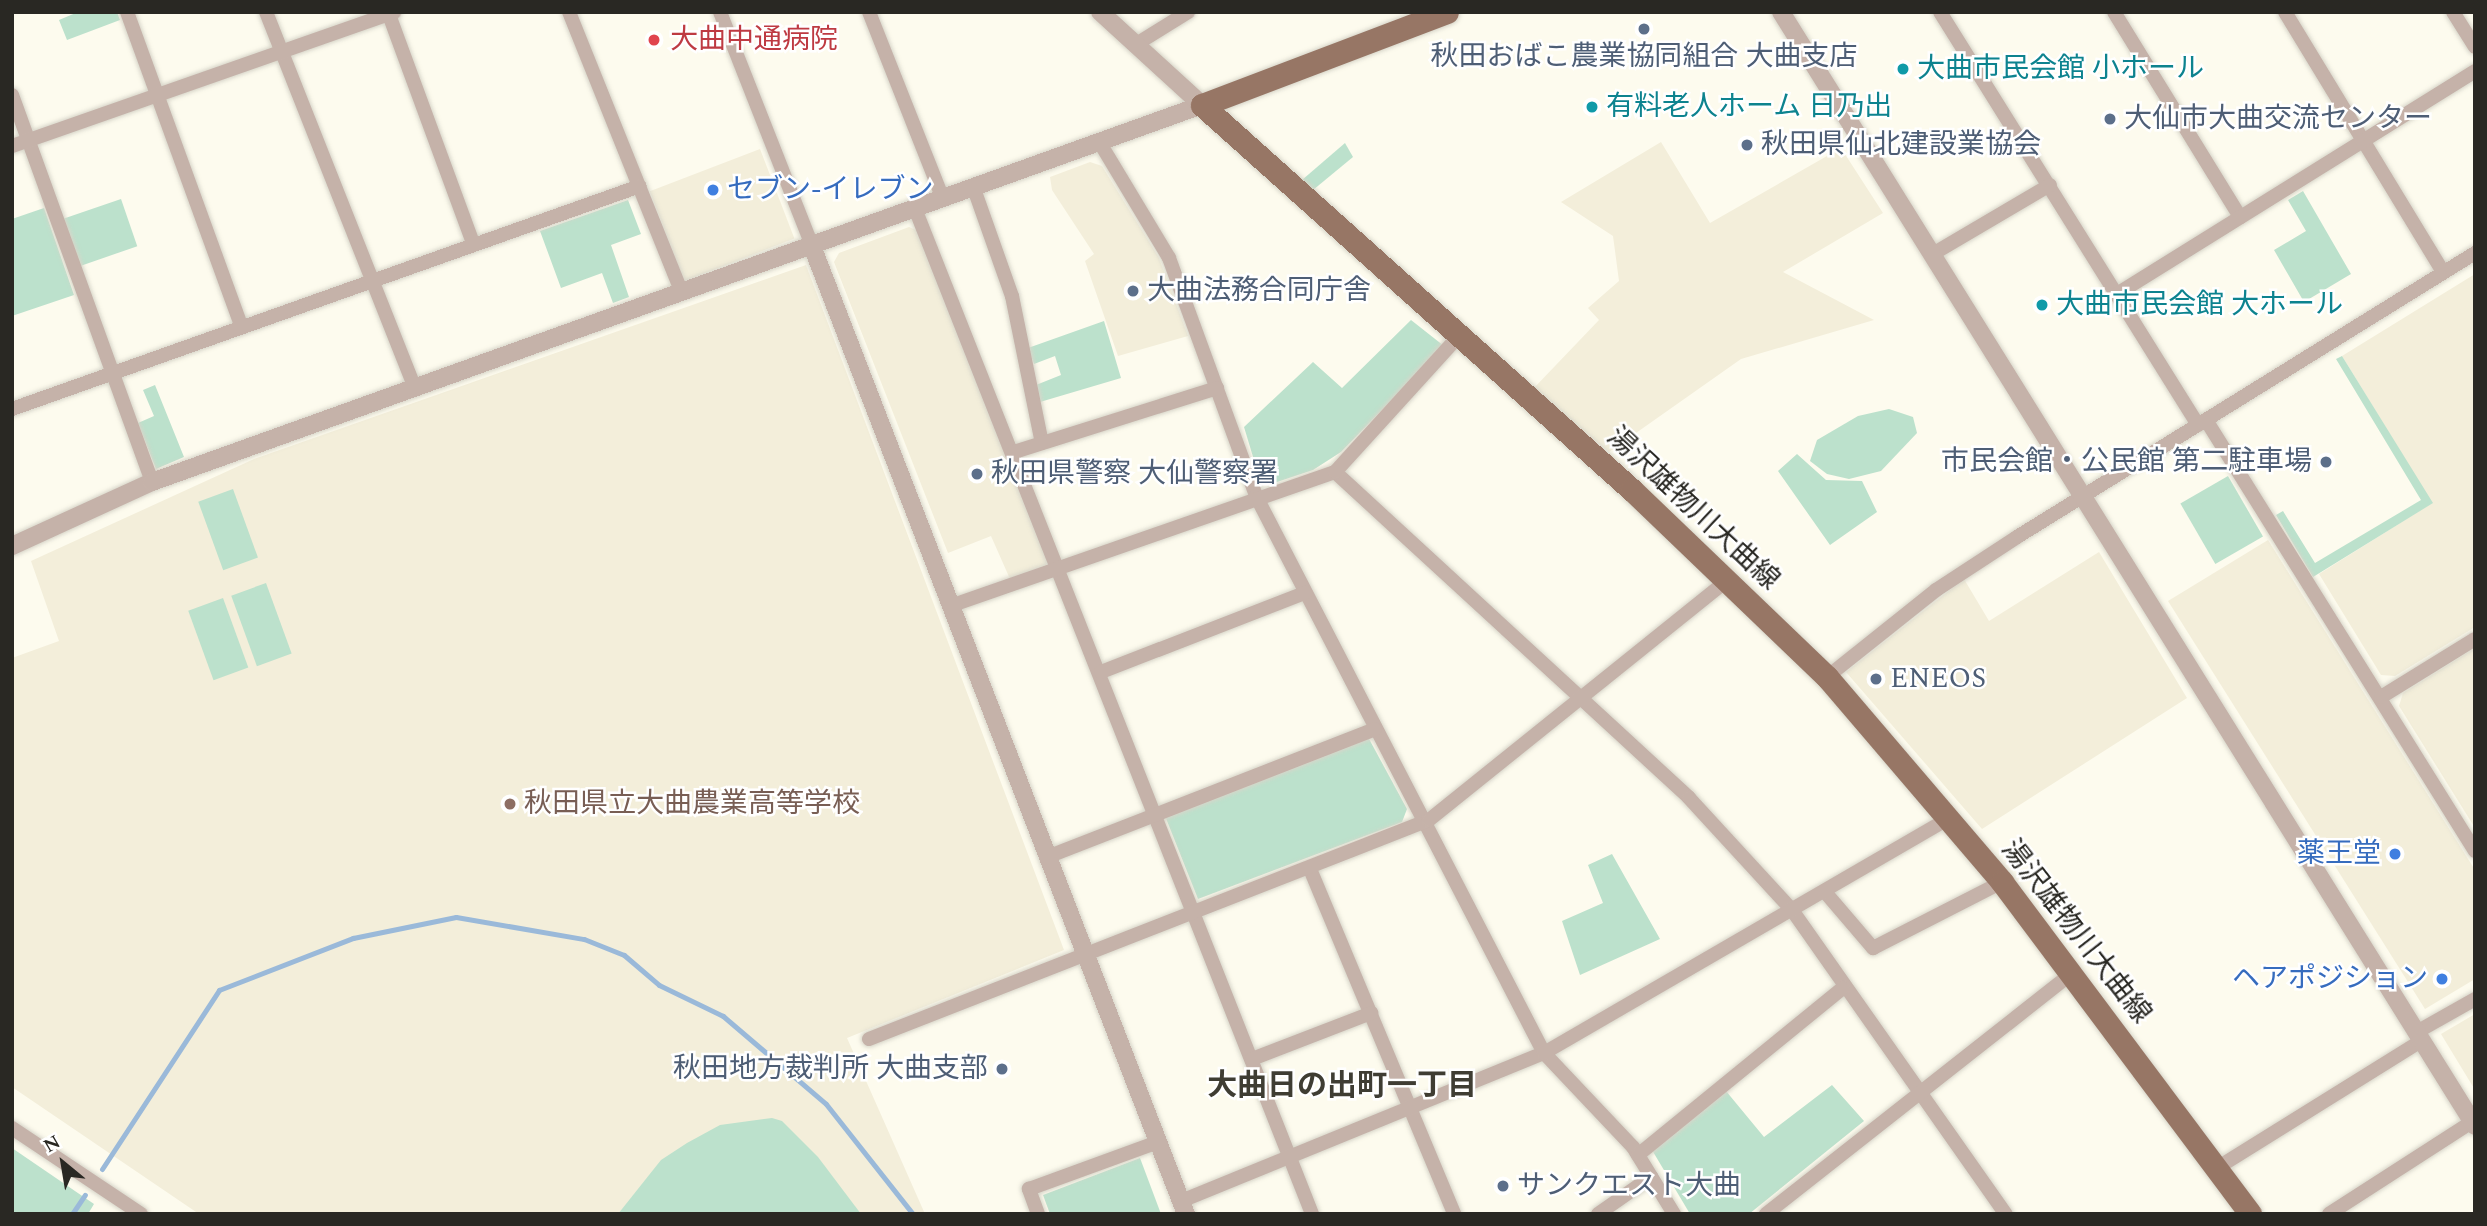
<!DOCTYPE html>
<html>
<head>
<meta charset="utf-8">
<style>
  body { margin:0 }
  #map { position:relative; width:2487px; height:1226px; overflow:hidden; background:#fdfbee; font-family:Spectral,"Noto Sans JP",serif }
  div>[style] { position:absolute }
  .built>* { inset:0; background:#f3eeda; transform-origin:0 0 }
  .green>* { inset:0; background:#bce1cc; transform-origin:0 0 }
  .stream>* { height:5px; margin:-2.5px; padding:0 2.5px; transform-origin:2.5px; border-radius:2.5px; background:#9ab9d9 }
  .roads { filter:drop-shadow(0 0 2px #d7d5c9) drop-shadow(0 0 2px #d7d5c9) }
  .minor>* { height:14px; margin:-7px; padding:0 7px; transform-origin:7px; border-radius:7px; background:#c5b2a9 }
  .tertiary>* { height:18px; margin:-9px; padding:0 9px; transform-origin:9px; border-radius:9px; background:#c5b2a9 }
  .primary>* { height:23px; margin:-11.5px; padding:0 11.5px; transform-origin:11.5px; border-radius:11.5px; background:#977665 }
  .dots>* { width:19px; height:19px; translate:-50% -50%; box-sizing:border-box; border:4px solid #fff; border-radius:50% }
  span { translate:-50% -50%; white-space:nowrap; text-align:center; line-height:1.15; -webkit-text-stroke:5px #fff; paint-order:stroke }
  .health-label { font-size:28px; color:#be3a42 }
  .left { translate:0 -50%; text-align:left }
  .service-label { font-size:28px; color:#4e5e75 }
  .right { translate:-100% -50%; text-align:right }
  .culture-label { font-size:28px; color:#0d838f }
  .shop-label { font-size:28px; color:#366cbe }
  .street-label { font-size:28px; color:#292823 }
  .education-label { font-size:28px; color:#785e54 }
  .neighbourhood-label { font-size:30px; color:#3f3d33; font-weight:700 }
  .frame { position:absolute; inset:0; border:14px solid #292823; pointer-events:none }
  .north { position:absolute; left:28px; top:1128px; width:70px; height:70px; -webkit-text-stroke:5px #fff; paint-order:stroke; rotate:330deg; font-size:19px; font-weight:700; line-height:28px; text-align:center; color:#292823 }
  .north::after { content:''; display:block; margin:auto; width:24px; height:32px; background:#292823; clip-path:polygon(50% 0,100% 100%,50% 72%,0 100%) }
</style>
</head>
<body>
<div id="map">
  <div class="built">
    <div style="clip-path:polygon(1661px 142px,1710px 223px,1841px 148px,1883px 213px,1783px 272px,1874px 320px,1741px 359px,1609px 452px,1533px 389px,1599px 320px,1588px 308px,1619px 281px,1613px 236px,1561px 202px)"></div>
    <div style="left:760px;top:149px;width:96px;height:118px;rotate:69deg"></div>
    <div style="clip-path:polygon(1090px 162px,1102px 166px,1159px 258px,1188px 336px,1118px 356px,1085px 261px,1094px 254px,1052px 190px,1050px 177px)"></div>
    <div style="clip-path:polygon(909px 227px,918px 231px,1050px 557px,1046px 565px,1010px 579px,991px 536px,948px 553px,834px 262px,839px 253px)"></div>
    <div style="clip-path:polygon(806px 265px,1064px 950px,847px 1038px,925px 1214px,199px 1214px,12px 1087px,12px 658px,59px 641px,31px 561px,254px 459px)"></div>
    <div style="clip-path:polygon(2475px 274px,2475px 627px,2395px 676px,2381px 675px,2319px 574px,2432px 503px,2342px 356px)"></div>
    <div style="clip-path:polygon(2268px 540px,2475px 870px,2475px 979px,2425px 1009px,2168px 601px)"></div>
    <div style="clip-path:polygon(2099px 552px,2187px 698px,1982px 829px,1846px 672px,1964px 579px,1989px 621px)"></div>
    <div style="clip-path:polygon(2475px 648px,2475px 828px,2399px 706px,2403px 693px)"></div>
    <div style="clip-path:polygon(2475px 1014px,2475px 1090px,2441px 1034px)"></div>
  </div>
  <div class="green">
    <div style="clip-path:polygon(78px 12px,117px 12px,120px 20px,67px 40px,59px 20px)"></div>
    <div style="clip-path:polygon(1345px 143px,1353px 157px,1313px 190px,1302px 180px)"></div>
    <div style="clip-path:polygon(2303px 191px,2351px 274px,2304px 302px,2274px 250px,2306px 231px,2288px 200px)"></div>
    <div style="left:121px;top:199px;width:50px;height:61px;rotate:71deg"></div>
    <div style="clip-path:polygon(628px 200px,641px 234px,611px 245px,629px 297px,613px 303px,602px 273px,561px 288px,540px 231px)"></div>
    <div style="clip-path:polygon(44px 208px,74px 295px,12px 316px,12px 219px)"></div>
    <div style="clip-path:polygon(1411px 320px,1444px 346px,1341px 452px,1313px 470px,1274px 483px,1260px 480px,1244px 427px,1313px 362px,1342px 388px)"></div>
    <div style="clip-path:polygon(1104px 321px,1121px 378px,1040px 402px,1036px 385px,1061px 375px,1055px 356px,1034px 364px,1028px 348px)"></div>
    <div style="clip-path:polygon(2342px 356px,2433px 503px,2313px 577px,2276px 515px,2283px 511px,2315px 563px,2421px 500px,2336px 359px)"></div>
    <div style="clip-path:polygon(155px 385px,184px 457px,156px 469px,138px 423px,154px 416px,143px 390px)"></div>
    <div style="clip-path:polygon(1889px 409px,1913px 417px,1917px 433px,1881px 471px,1849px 479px,1827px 474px,1810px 461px,1817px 440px,1858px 416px)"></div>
    <div style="clip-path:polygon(1797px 454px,1826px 480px,1862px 481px,1877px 512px,1830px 545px,1778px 471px)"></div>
    <div style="left:2228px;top:476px;width:70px;height:55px;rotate:60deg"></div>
    <div style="left:233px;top:489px;width:73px;height:37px;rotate:70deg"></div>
    <div style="left:266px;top:583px;width:75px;height:37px;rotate:70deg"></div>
    <div style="left:223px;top:598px;width:74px;height:37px;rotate:70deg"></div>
    <div style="clip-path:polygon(1368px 737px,1407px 809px,1402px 822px,1198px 899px,1165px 816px)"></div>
    <div style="clip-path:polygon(1612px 854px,1660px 939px,1580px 975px,1562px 921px,1603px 903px,1588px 865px)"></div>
    <div style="clip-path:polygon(1832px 1085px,1864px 1121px,1749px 1214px,1690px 1214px,1652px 1150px,1726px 1091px,1764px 1137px)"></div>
    <div style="clip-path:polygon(772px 1118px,782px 1121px,818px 1157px,861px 1214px,618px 1214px,661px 1160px,687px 1143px,720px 1125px)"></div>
    <div style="clip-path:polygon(12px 1148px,94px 1204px,88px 1214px,12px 1214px)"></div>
    <div style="clip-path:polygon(1140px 1158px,1161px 1214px,1050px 1214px,1043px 1195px)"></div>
  </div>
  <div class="stream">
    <div style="left:102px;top:1169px;width:214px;rotate:-56.8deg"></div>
    <div style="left:219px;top:990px;width:144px;rotate:-21.2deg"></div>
    <div style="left:353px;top:938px;width:105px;rotate:-11.5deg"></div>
    <div style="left:456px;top:917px;width:130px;rotate:9.8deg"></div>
    <div style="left:584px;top:939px;width:43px;rotate:21.8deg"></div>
    <div style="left:624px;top:955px;width:46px;rotate:40.6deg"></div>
    <div style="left:659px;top:985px;width:71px;rotate:25.8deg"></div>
    <div style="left:723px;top:1016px;width:135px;rotate:40.5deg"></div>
    <div style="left:826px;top:1104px;width:140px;rotate:51.7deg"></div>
    <div style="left:72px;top:1214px;width:23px;rotate:-56deg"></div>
  </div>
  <div class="roads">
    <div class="minor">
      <div style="left:127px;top:12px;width:334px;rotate:70deg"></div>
      <div style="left:266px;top:12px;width:402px;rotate:68.4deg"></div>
      <div style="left:388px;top:12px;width:246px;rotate:69.8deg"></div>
      <div style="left:569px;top:12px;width:300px;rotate:68.1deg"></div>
      <div style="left:720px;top:12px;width:251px;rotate:68.5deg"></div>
      <div style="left:869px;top:12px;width:198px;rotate:68.4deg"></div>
      <div style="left:1940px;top:12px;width:487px;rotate:58deg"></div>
      <div style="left:2114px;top:12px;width:241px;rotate:58.4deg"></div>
      <div style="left:2285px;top:12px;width:304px;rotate:58.7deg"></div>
      <div style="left:2453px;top:12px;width:41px;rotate:57.8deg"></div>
      <div style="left:1138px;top:43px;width:59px;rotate:-31.8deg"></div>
      <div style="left:12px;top:95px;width:412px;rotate:70.1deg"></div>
      <div style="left:1100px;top:143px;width:134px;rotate:59deg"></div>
      <div style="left:1169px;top:258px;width:253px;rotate:69.9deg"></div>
      <div style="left:1256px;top:496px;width:627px;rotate:62.66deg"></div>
      <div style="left:1544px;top:1053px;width:129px;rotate:46.6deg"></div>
      <div style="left:1633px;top:1147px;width:79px;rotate:58.5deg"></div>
      <div style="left:12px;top:146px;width:405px;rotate:-19.3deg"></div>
      <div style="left:973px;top:186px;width:117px;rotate:70.5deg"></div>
      <div style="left:1012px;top:296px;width:150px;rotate:78.5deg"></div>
      <div style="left:914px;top:206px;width:1084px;rotate:68.45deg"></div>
      <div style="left:1931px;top:255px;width:138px;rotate:-30.5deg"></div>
      <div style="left:2117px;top:294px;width:422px;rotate:-31.9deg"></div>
      <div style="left:12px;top:409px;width:666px;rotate:-19.55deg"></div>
      <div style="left:2206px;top:420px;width:508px;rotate:58.03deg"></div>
      <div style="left:1014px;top:452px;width:213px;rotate:-17.5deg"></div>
      <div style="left:1335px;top:472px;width:481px;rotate:42.6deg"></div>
      <div style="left:1689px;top:798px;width:152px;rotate:47.4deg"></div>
      <div style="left:1792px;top:910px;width:372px;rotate:54.9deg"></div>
      <div style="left:953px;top:605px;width:404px;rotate:-19.2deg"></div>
      <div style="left:1335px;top:472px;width:180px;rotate:-47.7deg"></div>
      <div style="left:1101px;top:672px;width:219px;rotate:-21.2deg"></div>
      <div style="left:1827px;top:677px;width:139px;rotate:-38.6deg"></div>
      <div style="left:1936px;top:590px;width:97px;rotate:-33.2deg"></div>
      <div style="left:2017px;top:537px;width:539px;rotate:-31.8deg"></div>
      <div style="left:2381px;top:697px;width:110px;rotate:-31.7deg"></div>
      <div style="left:1047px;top:857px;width:352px;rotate:-21.3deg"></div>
      <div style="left:1310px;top:869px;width:374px;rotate:67.3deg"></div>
      <div style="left:1825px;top:892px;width:74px;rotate:49.4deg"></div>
      <div style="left:1873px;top:948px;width:145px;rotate:-27.1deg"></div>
      <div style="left:2415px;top:1033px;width:69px;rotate:-29.5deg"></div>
      <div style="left:869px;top:1039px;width:601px;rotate:-21.36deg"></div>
      <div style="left:1429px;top:820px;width:383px;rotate:-38.8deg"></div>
      <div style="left:1252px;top:1059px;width:128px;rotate:-21.1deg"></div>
      <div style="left:12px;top:1128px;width:155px;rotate:33.7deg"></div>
      <div style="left:1638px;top:1155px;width:264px;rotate:-39.2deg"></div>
      <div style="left:2217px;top:1168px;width:240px;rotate:-31.9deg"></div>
      <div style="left:1181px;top:1201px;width:392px;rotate:-22.2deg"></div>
      <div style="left:1544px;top:1053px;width:469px;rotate:-30.1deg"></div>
      <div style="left:1038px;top:1214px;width:27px;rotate:-110deg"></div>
      <div style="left:1029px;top:1189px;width:137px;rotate:-20deg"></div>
      <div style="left:1598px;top:1214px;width:65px;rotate:-34.9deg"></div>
      <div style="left:1766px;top:1214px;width:390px;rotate:-38.2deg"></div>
      <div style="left:2329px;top:1214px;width:170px;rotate:-32.8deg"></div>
    </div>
    <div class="tertiary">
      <div style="left:1781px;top:12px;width:1312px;rotate:58.08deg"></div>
      <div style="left:812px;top:246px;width:1038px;rotate:68.88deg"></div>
      <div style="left:12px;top:546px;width:154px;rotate:-24.6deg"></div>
      <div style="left:152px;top:482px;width:1116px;rotate:-19.75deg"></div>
      <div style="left:1202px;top:105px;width:138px;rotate:-137.6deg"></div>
    </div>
    <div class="primary">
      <div style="left:1447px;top:12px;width:262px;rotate:159.2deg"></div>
      <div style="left:1202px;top:105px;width:577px;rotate:41.84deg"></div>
      <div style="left:1632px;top:490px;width:270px;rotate:43.8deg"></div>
      <div style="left:1827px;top:677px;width:270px;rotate:49.5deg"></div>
      <div style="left:2002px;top:882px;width:414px;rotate:53.2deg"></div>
    </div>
  </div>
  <div class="dots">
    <div style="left:1644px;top:29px;background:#5c6f8a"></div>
    <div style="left:654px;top:40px;background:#e0444e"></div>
    <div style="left:1903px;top:69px;background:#0f9aa8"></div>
    <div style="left:1592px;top:107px;background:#0f9aa8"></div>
    <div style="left:2110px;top:119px;background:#5c6f8a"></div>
    <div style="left:1747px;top:145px;background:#5c6f8a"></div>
    <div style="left:713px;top:190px;background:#3f7fe0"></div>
    <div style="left:1133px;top:291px;background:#5c6f8a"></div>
    <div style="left:2042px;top:305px;background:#0f9aa8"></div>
    <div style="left:2326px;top:462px;background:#5c6f8a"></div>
    <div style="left:977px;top:474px;background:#5c6f8a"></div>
    <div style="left:1876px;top:679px;background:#5c6f8a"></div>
    <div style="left:510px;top:804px;background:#8d6e63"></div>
    <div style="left:2395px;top:854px;background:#3f7fe0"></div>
    <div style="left:2442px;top:979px;background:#3f7fe0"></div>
    <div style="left:1002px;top:1069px;background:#5c6f8a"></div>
    <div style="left:1503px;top:1186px;background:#5c6f8a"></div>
  </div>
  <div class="health-label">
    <span class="left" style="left:670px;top:40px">大曲中通病院</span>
  </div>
  <div class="service-label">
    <span style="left:1644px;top:57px">秋田おばこ農業協同組合 大曲支店</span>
    <span class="left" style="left:2124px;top:119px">大仙市大曲交流センター</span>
    <span class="left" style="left:1761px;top:145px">秋田県仙北建設業協会</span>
    <span class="left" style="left:1147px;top:291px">大曲法務合同庁舎</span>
    <span class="right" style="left:2312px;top:462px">市民会館・公民館 第二駐車場</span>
    <span class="left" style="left:991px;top:474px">秋田県警察 大仙警察署</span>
    <span class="left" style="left:1890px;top:679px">ENEOS</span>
    <span class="right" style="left:988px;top:1069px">秋田地方裁判所 大曲支部</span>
    <span class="left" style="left:1517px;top:1186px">サンクエスト大曲</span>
  </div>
  <div class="culture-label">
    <span class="left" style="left:1917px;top:69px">大曲市民会館 小ホール</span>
    <span class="left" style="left:1606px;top:107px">有料老人ホーム 日乃出</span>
    <span class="left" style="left:2056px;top:305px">大曲市民会館 大ホール</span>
  </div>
  <div class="shop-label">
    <span class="left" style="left:727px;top:190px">セブン-イレブン</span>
    <span class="right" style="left:2381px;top:854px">薬王堂</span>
    <span class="right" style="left:2428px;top:979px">ヘアポジション</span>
  </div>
  <div class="street-label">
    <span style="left:1693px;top:509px;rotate:43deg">湯沢雄物川大曲線</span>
    <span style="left:2076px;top:932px;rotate:52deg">湯沢雄物川大曲線</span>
  </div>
  <div class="education-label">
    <span class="left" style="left:524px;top:804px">秋田県立大曲農業高等学校</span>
  </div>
  <div class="neighbourhood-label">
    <span style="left:1342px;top:1086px">大曲日の出町一丁目</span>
  </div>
  <div class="frame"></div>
  <div class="north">N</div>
</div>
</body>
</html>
